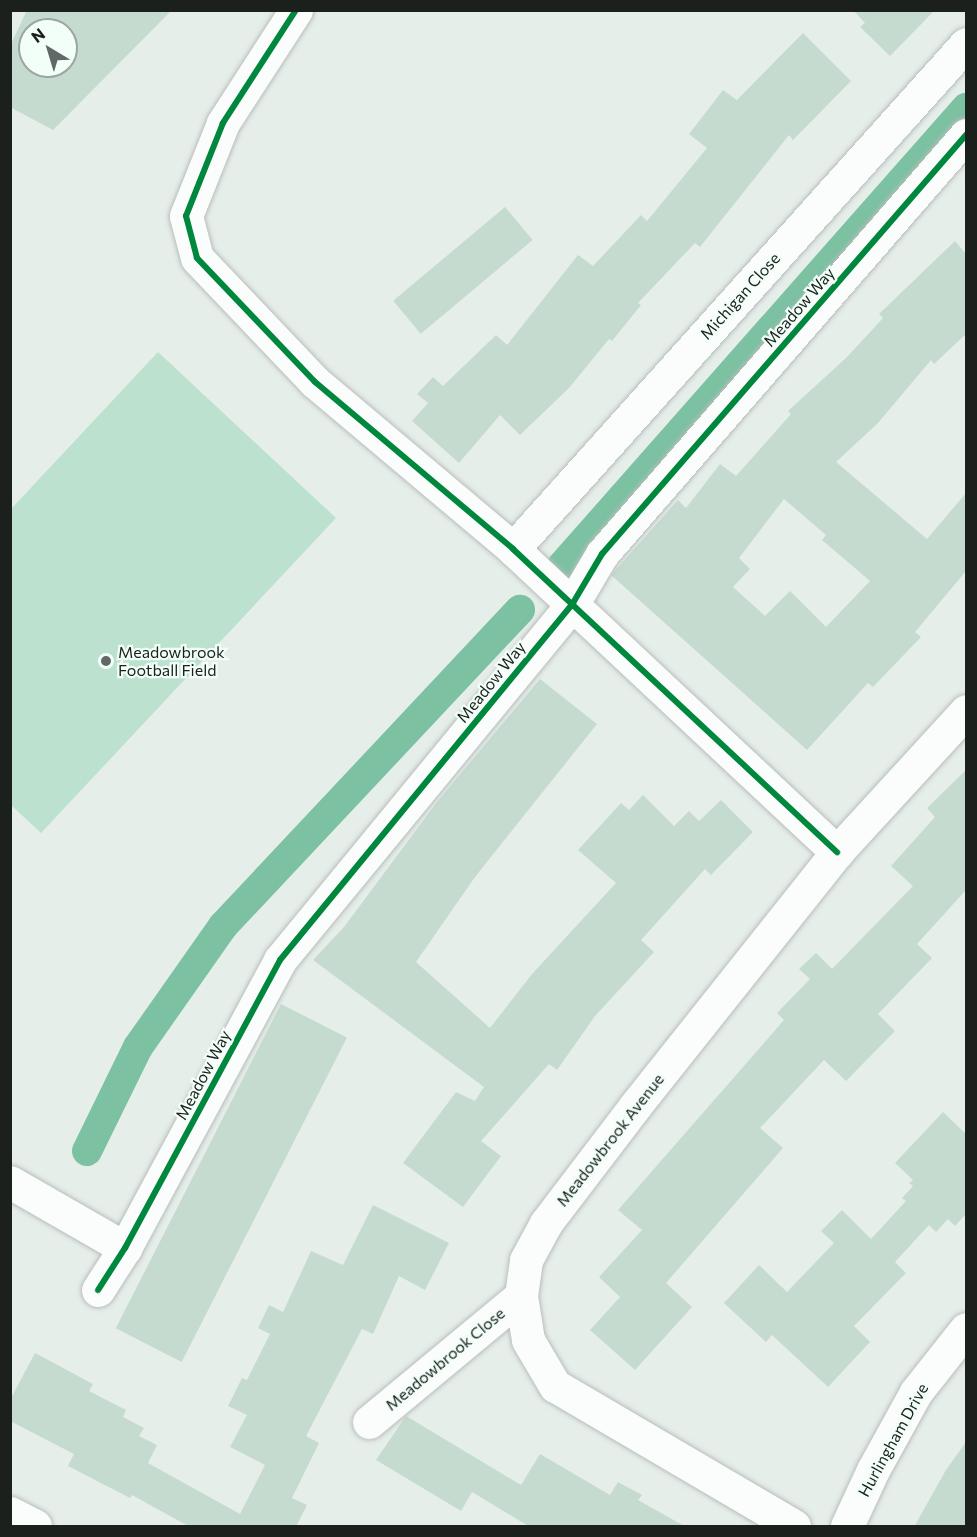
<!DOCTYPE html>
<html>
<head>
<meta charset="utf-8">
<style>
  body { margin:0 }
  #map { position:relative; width:977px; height:1537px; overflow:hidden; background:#e6eeea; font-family:Commissioner,sans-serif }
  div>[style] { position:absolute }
  .green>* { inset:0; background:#bce1ce }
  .canal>* { height:30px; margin:-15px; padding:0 15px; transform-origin:15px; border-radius:15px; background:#7cc1a2 }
  .building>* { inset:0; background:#c5dbd0; transform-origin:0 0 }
  .roads { filter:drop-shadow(0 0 2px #b8bebb) drop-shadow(0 0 2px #b8bebb) }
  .minor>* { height:33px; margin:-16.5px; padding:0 16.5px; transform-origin:16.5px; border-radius:16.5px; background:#fbfcfc }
  .cycleway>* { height:6px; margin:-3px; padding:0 3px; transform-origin:3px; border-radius:3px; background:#00873e }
  .dots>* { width:16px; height:16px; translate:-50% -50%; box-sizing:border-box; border:3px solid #f2fff8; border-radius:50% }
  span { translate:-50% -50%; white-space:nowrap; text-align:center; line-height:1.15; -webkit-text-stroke:4.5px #f2fff8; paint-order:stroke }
  .street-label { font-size:16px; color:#1b201d }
  .poi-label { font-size:16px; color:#1b201d }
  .left { translate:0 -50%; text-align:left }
  .frame { position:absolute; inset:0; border:12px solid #1b201d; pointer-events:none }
  .north { position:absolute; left:18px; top:18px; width:60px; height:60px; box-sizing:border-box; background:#f2fff8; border:2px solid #9ca6a0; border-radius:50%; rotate:322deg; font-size:16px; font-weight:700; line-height:24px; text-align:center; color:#1b201d }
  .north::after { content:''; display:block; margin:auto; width:21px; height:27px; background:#626865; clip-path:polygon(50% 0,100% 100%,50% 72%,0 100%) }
</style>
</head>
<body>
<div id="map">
  <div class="green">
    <div style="clip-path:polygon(158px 352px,336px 518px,41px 833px,11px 805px,11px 509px)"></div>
  </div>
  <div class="canal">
    <div style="left:562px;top:566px;width:611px;rotate:-48.58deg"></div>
    <div style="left:87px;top:1151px;width:116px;rotate:-63.9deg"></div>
    <div style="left:138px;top:1047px;width:148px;rotate:-54.9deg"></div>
    <div style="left:223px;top:926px;width:434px;rotate:-46.8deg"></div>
  </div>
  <div class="building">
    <div style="clip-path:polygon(evenodd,27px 10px,172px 10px,53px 130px,10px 107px,10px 46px,27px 10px,30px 30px,66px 30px,66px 66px,30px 66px,30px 30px)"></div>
    <div style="clip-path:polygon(853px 10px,935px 10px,890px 56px,860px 27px,865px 23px)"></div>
    <div style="clip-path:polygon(803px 33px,851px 81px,793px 140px,789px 135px,700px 247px,695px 243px,638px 303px,641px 305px,612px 341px,609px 339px,569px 388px,520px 435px,500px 415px,459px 463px,412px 421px,428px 403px,417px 394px,433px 377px,443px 386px,496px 335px,507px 345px,578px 255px,593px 266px,641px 215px,647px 221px,707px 148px,689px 134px,723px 90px,737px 100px)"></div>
    <div style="left:505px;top:207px;width:43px;height:146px;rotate:50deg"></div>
    <div style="clip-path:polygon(evenodd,955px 241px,966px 254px,966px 334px,934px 364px,931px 360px,878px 423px,836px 462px,927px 539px,966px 493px,966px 571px,915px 632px,921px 637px,873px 687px,868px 683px,807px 750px,611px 575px,678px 500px,686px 508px,720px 464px,736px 476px,791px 414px,788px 411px,847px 357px,883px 318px,879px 314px,955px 241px,784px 499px,826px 535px,822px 540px,870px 581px,826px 627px,790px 591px,765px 616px,733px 587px,750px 569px,739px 558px,784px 499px)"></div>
    <div style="clip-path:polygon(540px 679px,597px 724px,475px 877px,416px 962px,490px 1028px,532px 974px,616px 883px,578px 850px,621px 803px,629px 810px,643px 795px,674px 826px,689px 811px,699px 821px,721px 800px,753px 832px,711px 875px,705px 869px,641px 940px,654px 952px,595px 1016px,557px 1070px,549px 1064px,481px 1141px,501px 1156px,463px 1207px,403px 1163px,456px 1092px,475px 1101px,484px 1087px,313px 960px,344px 927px,437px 802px)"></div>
    <div style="clip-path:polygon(966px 770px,966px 890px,917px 944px,932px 958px,878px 1014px,895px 1031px,846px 1081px,824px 1060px,760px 1128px,783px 1148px,666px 1283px,692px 1307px,635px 1370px,590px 1330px,620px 1297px,599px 1277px,642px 1230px,618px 1210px,784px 1020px,777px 1013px,810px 979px,799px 969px,816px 953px,832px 969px,913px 886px,891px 866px,935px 817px,927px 808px)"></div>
    <div style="left:281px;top:1004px;width:74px;height:364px;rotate:27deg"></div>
    <div style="clip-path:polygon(943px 1112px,966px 1134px,966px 1214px,955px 1226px,948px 1219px,936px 1232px,929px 1225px,895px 1262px,906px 1273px,854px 1326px,870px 1342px,828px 1387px,772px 1335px,766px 1342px,724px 1303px,759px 1265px,787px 1292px,834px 1243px,821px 1231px,842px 1210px,871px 1239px,906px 1201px,902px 1198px,913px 1186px,909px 1183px,913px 1180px,895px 1163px)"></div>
    <div style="clip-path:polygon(373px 1205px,449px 1243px,425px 1290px,399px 1276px,373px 1334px,362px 1329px,306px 1436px,319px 1443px,292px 1498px,307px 1505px,296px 1527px,190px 1527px,132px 1495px,130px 1498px,68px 1466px,74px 1454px,10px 1421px,10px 1400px,35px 1353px,93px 1384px,89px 1391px,126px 1410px,123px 1417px,144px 1428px,139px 1436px,157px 1445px,148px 1463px,240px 1514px,265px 1465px,230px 1447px,247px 1415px,228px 1406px,242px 1378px,247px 1380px,270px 1334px,258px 1328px,269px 1305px,283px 1312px,311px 1251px,343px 1265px)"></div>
    <div style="clip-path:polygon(406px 1416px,521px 1485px,540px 1454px,610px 1495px,618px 1482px,642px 1495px,638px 1500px,686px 1527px,530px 1527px,472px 1492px,461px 1511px,376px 1460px)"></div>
    <div style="clip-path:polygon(966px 1442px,966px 1527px,914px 1527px,946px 1470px)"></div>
  </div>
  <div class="roads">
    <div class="minor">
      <div style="left:296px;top:10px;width:135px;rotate:122.9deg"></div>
      <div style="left:223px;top:123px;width:100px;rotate:111.7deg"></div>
      <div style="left:186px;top:216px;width:43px;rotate:75.3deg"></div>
      <div style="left:197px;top:258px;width:171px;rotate:46.4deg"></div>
      <div style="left:315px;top:382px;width:259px;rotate:40.1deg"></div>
      <div style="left:513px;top:549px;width:444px;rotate:43.1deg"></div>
      <div style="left:513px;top:549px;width:678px;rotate:-48.11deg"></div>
      <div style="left:10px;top:1182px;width:133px;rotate:29.9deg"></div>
      <div style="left:98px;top:1290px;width:50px;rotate:-57.3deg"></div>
      <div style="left:125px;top:1248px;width:327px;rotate:-61.7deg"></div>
      <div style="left:280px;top:960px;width:462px;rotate:-50.6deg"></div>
      <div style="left:573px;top:603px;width:57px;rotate:-59.4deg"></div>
      <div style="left:602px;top:554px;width:555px;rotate:-49.02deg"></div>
      <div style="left:369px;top:1422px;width:197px;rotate:-39.7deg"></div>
      <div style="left:10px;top:1513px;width:28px;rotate:27deg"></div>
      <div style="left:794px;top:1526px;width:277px;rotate:-149.6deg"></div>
      <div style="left:555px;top:1386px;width:53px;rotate:-120.4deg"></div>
      <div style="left:528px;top:1340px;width:45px;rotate:-99deg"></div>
      <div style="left:521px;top:1296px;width:36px;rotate:-82deg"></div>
      <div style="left:526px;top:1260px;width:42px;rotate:-61.6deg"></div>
      <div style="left:546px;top:1223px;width:147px;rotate:-52.7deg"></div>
      <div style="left:635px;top:1106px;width:325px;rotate:-51.5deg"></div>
      <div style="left:837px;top:852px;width:191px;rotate:-47.5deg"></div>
      <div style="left:847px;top:1526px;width:62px;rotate:-65.1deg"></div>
      <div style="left:873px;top:1470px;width:89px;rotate:-61.1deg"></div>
      <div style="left:916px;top:1392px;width:80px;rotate:-51.6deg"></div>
    </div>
  </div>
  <div class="cycleway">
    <div style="left:296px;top:10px;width:135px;rotate:122.9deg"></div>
    <div style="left:223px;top:123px;width:100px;rotate:111.7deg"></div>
    <div style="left:186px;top:216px;width:43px;rotate:75.3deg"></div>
    <div style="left:197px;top:258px;width:171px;rotate:46.4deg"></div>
    <div style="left:315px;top:382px;width:259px;rotate:40.1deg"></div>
    <div style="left:513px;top:549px;width:444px;rotate:43.1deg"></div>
    <div style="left:98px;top:1290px;width:50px;rotate:-57.3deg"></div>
    <div style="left:125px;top:1248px;width:327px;rotate:-61.7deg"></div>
    <div style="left:280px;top:960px;width:462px;rotate:-50.6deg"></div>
    <div style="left:573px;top:603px;width:57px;rotate:-59.4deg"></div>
    <div style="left:602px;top:554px;width:555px;rotate:-49.02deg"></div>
  </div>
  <div class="dots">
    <div style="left:106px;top:661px;background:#626865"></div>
  </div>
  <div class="street-label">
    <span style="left:740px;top:296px;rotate:-48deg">Michigan Close</span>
    <span style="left:799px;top:307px;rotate:-49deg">Meadow Way</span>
    <span style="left:491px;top:682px;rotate:-51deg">Meadow Way</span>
    <span style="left:203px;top:1075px;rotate:-62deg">Meadow Way</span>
    <span style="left:610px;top:1140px;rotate:-52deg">Meadowbrook Avenue</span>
    <span style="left:445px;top:1359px;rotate:-40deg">Meadowbrook Close</span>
    <span style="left:893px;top:1440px;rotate:-61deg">Hurlingham Drive</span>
  </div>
  <div class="poi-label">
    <span class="left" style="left:118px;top:661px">Meadowbrook<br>Football Field</span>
  </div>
  <div class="frame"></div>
  <div class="north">N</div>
</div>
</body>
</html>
